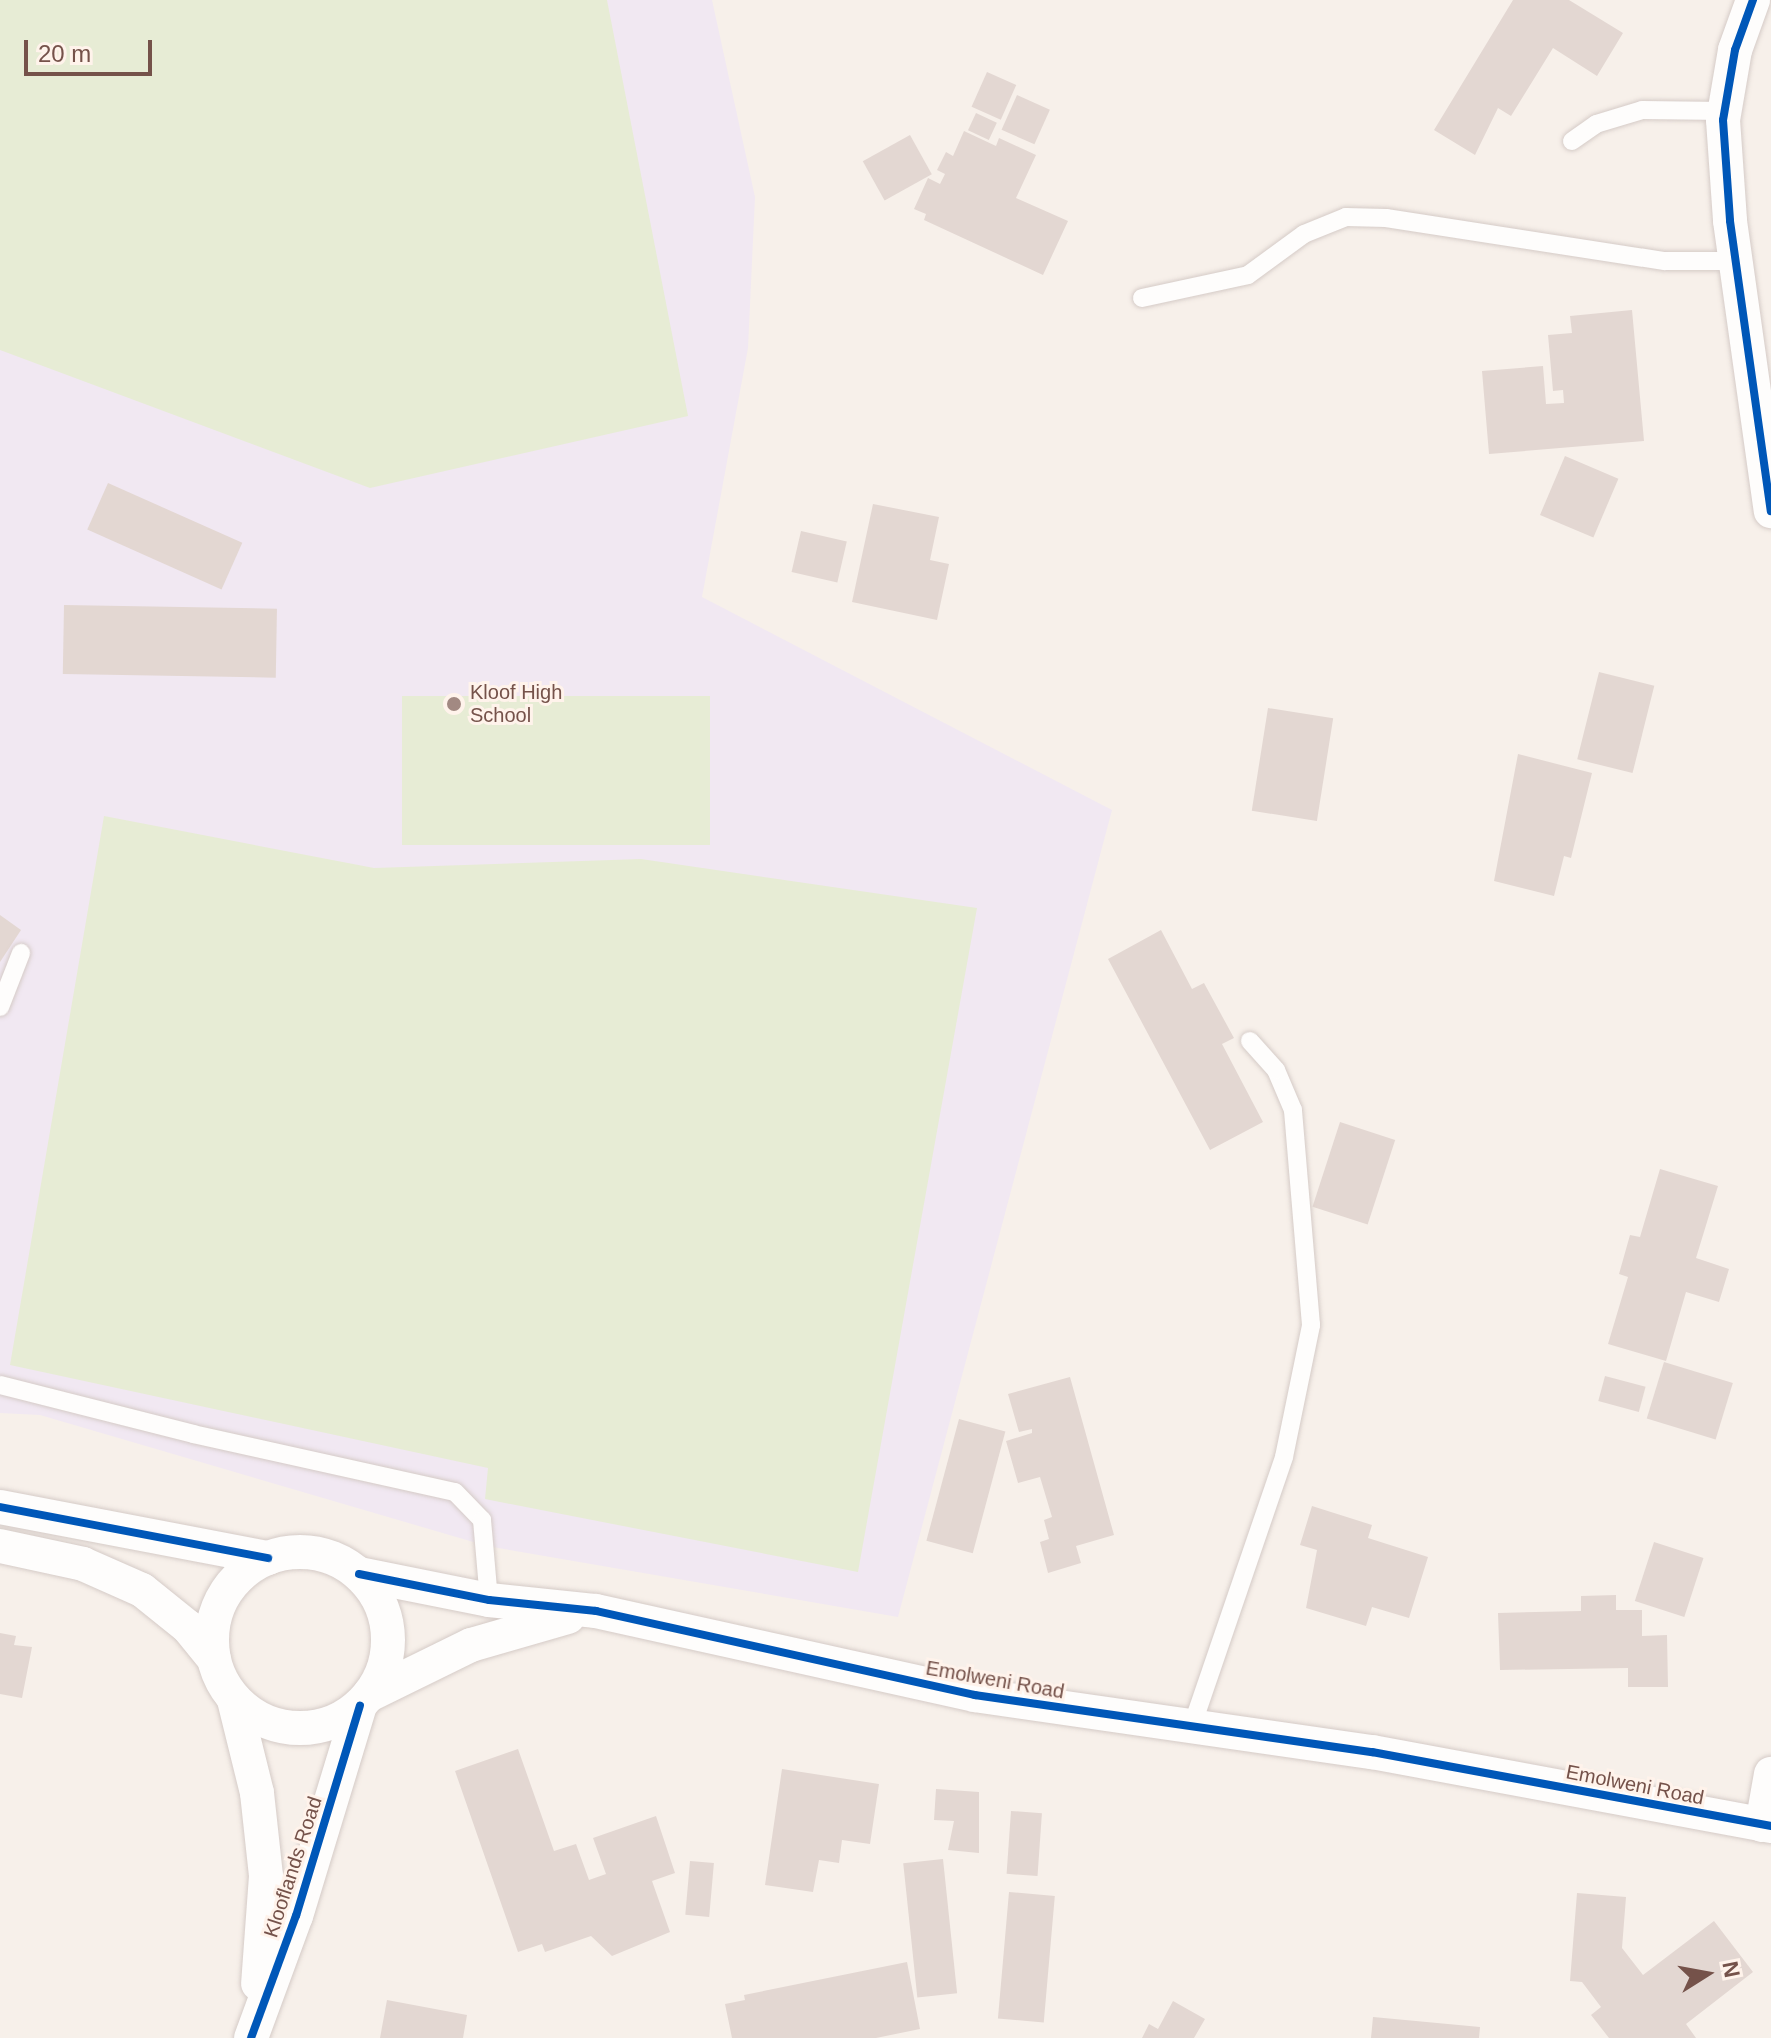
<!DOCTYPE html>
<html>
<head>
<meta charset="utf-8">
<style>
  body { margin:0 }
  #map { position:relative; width:1771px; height:2038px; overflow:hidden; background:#f7f0ea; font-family:Helvetica,sans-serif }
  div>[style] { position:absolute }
  .education>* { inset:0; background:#f1e8f2 }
  .green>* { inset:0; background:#e7ecd5; transform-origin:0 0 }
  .building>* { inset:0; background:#e3d7d2; transform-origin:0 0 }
  .roads { filter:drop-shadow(0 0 2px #d5cbc7) drop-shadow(0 0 2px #d5cbc7) }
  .service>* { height:18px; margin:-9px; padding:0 9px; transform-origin:9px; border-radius:9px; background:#fefdfc }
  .minor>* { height:34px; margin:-17px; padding:0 17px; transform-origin:17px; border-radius:17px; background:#fefdfc }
  .minor>.ring { margin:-17px; padding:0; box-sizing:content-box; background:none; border:34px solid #fefdfc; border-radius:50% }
  .cycleway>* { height:8px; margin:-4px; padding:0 4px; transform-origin:4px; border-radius:4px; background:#0057b8 }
  .dots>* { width:22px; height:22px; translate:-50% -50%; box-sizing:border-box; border:4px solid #fff3eb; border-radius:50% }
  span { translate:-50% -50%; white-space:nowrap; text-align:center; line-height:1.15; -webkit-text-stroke:6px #fff3eb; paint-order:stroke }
  .poi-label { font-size:20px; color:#75524a }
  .left { translate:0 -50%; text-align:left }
  .street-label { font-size:20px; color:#75524a }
  .north { position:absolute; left:1667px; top:1934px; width:80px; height:80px; -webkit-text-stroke:6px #fff3eb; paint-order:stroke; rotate:79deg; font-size:22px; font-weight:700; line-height:32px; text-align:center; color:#75524a }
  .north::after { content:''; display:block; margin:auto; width:28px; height:36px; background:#75524a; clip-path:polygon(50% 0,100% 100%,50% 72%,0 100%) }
  .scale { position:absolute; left:24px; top:40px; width:128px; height:36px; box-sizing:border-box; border:4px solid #75524a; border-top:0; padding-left:10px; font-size:24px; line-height:28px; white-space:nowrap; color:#75524a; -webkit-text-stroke:6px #fff3eb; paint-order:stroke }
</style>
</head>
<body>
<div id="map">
  <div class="education">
    <div style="clip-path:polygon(0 0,712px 0,755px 197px,748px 348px,702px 597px,1112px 810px,898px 1617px,487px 1546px,40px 1415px,0 1413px)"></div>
  </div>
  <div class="green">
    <div style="clip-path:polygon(0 0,607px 0,688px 416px,370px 488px,0 350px)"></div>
    <div style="left:710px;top:696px;width:149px;height:308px;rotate:90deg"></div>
    <div style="clip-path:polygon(104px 816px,374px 868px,641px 859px,977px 908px,858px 1572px,485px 1499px,488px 1468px,10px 1365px)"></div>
  </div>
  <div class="building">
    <div style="clip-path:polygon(1513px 0,1569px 0,1623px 33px,1597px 76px,1553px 48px,1511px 116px,1498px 108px,1475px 155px,1434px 130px)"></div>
    <div style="left:987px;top:72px;width:32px;height:38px;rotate:24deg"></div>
    <div style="left:1017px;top:95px;width:36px;height:38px;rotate:24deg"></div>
    <div style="left:976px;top:113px;width:23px;height:19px;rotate:25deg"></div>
    <div style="clip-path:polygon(964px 131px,996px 146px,999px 138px,1036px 155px,1016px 198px,1068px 221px,1043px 275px,924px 220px,926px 214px,914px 209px,928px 178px,940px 184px,945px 174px,937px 170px,946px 152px,953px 156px)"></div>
    <div style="left:910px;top:135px;width:45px;height:54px;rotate:61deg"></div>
    <div style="clip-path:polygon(1632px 310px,1644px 441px,1489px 454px,1482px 371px,1543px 366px,1546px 404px,1564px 403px,1563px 390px,1553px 391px,1548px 335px,1572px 333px,1570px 316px)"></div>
    <div style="left:1565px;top:456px;width:58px;height:64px;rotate:23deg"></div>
    <div style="left:108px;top:483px;width:147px;height:51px;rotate:24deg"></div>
    <div style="clip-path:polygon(873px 504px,939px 517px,930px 560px,949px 564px,937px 620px,852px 602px)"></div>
    <div style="left:801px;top:531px;width:47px;height:42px;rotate:13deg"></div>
    <div style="left:64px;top:605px;width:213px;height:69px;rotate:1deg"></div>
    <div style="left:1599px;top:672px;width:57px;height:90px;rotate:14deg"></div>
    <div style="left:1268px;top:708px;width:66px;height:104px;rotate:9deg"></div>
    <div style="clip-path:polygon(1518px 754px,1592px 773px,1571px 858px,1564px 856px,1554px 896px,1494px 881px)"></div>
    <div style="clip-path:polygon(0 915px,21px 930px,0 962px)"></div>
    <div style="clip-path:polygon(1161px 930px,1192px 989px,1204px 983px,1234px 1038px,1222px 1044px,1263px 1122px,1210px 1150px,1108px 959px)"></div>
    <div style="left:1340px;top:1122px;width:58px;height:89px;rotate:18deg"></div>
    <div style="clip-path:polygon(1660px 1169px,1718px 1186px,1696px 1258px,1729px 1269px,1719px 1302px,1686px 1292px,1666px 1361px,1608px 1344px,1628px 1277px,1619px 1274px,1630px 1235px,1640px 1237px)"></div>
    <div style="left:1664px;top:1362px;width:72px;height:59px;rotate:17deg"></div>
    <div style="left:1605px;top:1376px;width:42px;height:26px;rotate:15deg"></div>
    <div style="clip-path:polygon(1070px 1377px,1114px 1535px,1076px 1546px,1081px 1563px,1048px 1573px,1040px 1542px,1049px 1539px,1044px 1520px,1052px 1517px,1040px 1477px,1018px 1483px,1006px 1441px,1032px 1433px,1032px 1429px,1019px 1432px,1008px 1394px)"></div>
    <div style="left:959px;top:1419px;width:48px;height:126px;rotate:15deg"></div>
    <div style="clip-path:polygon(1312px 1506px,1372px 1525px,1368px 1538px,1428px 1557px,1409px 1618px,1372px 1607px,1366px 1626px,1306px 1608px,1317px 1550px,1300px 1545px)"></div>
    <div style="left:1654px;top:1542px;width:52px;height:62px;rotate:18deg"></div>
    <div style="clip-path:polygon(1616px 1595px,1616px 1610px,1642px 1610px,1642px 1636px,1667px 1635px,1668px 1687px,1628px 1687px,1628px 1668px,1500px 1670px,1498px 1613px,1581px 1611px,1581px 1596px)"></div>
    <div style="clip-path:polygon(0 1633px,16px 1636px,14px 1645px,32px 1647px,22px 1698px,0 1694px)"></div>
    <div style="clip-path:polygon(518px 1749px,554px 1851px,576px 1844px,589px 1880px,606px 1874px,593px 1838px,656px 1816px,675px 1873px,652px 1881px,670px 1932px,612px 1956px,591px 1936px,545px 1952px,542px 1944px,518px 1952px,455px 1771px)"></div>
    <div style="clip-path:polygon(782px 1769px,879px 1784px,870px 1844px,842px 1840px,839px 1863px,819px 1860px,813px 1892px,765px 1885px)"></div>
    <div style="clip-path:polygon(936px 1789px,979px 1792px,979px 1853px,948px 1850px,954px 1821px,934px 1820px)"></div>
    <div style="left:1011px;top:1811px;width:31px;height:63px;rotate:4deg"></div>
    <div style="left:943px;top:1859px;width:135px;height:40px;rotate:84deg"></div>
    <div style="left:690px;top:1861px;width:24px;height:54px;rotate:5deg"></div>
    <div style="left:1009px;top:1892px;width:46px;height:127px;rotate:5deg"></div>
    <div style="clip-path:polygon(1577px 1893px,1626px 1897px,1622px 1948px,1643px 1975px,1714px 1921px,1753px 1972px,1686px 2024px,1696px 2038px,1609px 2038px,1591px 2015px,1601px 2007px,1582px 1982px,1570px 1981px)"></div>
    <div style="clip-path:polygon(907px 1962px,920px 2029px,876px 2038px,732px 2038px,725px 2004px,745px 2000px,744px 1995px)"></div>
    <div style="clip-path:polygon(387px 2000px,467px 2015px,463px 2038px,380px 2038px)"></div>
    <div style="clip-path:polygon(1173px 2001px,1205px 2019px,1194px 2038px,1142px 2038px,1149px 2024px,1158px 2029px)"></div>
    <div style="clip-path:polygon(1373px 2017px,1480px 2027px,1479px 2038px,1371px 2038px)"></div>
  </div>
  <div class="roads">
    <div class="service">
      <div style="left:1572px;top:141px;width:29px;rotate:-35deg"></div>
      <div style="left:1596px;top:124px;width:48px;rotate:-16.9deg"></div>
      <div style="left:1642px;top:110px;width:83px;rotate:0.7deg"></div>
      <div style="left:1142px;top:298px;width:108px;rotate:-12.2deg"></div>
      <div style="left:1248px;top:275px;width:69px;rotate:-36.2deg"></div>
      <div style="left:1304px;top:234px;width:45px;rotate:-22deg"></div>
      <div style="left:1346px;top:217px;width:40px;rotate:1.4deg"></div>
      <div style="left:1386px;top:218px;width:282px;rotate:8.8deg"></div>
      <div style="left:1665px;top:261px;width:71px"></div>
      <div style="left:0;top:1007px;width:58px;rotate:-68.7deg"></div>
      <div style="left:0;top:1385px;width:199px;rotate:14.2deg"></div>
      <div style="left:193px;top:1434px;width:268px;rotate:12.5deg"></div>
      <div style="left:455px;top:1492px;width:39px;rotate:46deg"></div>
      <div style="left:482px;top:1520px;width:80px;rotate:85deg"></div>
      <div style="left:1191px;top:1729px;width:287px;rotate:-71.1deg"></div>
      <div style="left:1284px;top:1457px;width:135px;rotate:-78.4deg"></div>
      <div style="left:1311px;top:1325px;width:216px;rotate:-94.8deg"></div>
      <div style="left:1293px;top:1110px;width:43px;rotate:-113deg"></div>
      <div style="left:1276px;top:1070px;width:39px;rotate:-132deg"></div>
    </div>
    <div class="minor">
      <div style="left:1753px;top:0;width:53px;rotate:109.8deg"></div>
      <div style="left:1735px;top:50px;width:71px;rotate:99.7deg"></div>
      <div style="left:1723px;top:120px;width:101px;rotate:86deg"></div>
      <div style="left:1730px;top:221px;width:293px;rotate:82deg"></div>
      <div style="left:0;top:1507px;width:273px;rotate:10.8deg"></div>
      <div style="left:0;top:1546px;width:85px;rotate:12.2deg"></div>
      <div style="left:83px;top:1564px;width:64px;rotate:23.8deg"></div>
      <div style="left:142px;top:1590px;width:59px;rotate:38.8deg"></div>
      <div style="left:188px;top:1627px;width:41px;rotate:50.9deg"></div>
      <div class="ring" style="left:212px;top:1552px;width:142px;height:142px"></div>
      <div style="left:359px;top:1574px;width:133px;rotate:11.3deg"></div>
      <div style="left:489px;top:1600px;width:108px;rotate:5.9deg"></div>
      <div style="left:596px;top:1611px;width:388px;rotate:12.5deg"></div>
      <div style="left:975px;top:1695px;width:401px;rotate:8.2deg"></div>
      <div style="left:1372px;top:1752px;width:406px;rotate:10.5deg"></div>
      <div style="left:369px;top:1695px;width:114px;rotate:-26.1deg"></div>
      <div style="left:471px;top:1645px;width:101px;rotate:-16.1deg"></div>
      <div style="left:234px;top:1700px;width:96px;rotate:76.1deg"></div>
      <div style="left:257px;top:1793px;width:83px;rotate:83.8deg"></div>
      <div style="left:266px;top:1876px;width:108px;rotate:94.2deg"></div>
      <div style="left:1762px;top:1825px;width:52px;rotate:-80deg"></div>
      <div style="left:251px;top:2038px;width:130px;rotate:-69.8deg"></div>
      <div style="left:296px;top:1916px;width:220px;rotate:-73.1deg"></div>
    </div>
  </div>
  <div class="cycleway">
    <div style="left:1753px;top:0;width:53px;rotate:109.8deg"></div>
    <div style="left:1735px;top:50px;width:71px;rotate:99.7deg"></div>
    <div style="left:1723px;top:120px;width:101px;rotate:86deg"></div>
    <div style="left:1730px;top:221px;width:293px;rotate:82deg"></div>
    <div style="left:0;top:1507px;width:273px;rotate:10.8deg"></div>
    <div style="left:359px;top:1574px;width:133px;rotate:11.3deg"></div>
    <div style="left:489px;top:1600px;width:108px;rotate:5.9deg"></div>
    <div style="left:596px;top:1611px;width:388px;rotate:12.5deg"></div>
    <div style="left:975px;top:1695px;width:401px;rotate:8.2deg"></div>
    <div style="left:1372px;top:1752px;width:406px;rotate:10.5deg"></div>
    <div style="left:251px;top:2038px;width:130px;rotate:-69.8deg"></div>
    <div style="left:296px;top:1916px;width:220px;rotate:-73.1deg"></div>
  </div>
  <div class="dots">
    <div style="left:454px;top:704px;background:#a28982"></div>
  </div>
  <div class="poi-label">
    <span class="left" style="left:470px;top:704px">Kloof High<br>School</span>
  </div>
  <div class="street-label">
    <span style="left:995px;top:1680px;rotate:10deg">Emolweni Road</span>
    <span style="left:1635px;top:1785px;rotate:11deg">Emolweni Road</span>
    <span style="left:293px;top:1867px;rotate:-72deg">Klooflands Road</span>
  </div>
  <div class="north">N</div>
  <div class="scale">20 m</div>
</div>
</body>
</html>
